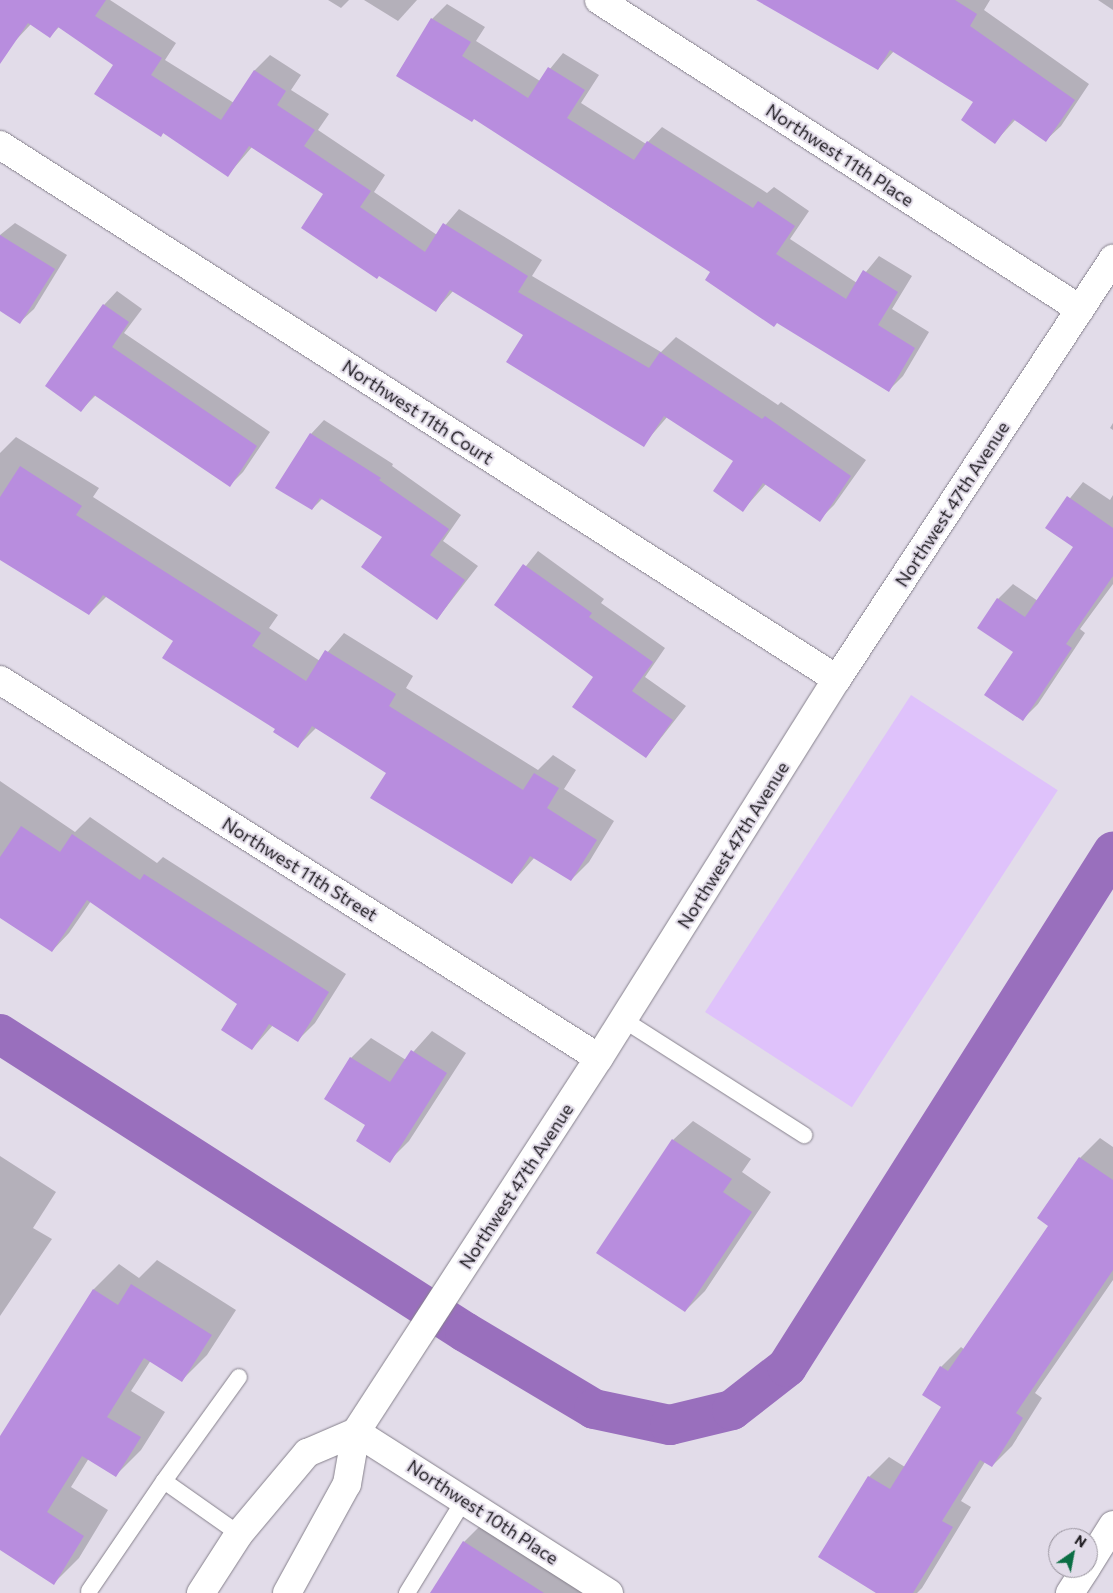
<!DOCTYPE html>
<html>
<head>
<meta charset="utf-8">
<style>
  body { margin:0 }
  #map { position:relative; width:1113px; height:1593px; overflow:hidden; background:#e2dce9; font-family:Commissioner,sans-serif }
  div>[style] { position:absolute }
  .green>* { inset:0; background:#dfc2fb; transform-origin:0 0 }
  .shadow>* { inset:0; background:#0003 }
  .canal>* { height:40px; margin:-20px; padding:0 20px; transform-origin:20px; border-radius:20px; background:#996fbd }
  .building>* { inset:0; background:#b88dde }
  .roads { filter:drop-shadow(0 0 1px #86818c) drop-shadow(0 0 1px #86818c) }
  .service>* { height:16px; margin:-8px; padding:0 8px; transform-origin:8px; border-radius:8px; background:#fff }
  .minor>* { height:28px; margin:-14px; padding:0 14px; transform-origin:14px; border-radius:14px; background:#fff }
  .tertiary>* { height:28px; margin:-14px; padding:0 14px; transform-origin:14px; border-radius:14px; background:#fff }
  span { translate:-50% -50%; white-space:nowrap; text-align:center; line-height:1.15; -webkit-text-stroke:4px #e2dce9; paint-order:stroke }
  .street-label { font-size:18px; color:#221f24 }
  .north { position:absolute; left:1048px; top:1528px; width:50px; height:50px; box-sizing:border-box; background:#e2dce9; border:1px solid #95909a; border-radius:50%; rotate:33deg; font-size:14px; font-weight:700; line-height:20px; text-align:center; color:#221f24 }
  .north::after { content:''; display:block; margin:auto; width:18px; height:22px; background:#0b6e44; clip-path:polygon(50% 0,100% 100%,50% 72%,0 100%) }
</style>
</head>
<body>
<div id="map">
  <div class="green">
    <div style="left:911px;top:695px;width:175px;height:378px;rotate:33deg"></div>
  </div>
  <div class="shadow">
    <div style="clip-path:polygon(0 0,110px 0,176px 43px,165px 60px,234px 103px,255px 70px,270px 55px,301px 75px,291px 90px,329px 114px,318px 130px,385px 175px,374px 192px,437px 235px,459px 209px,542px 260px,532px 276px,661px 352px,676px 337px,778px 405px,781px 402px,866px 460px,834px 505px,819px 520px,766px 484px,743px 510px,735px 460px,668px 416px,643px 445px,524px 334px,454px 290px,436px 310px,325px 194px,252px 147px,228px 175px,164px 132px,161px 136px,115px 65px,59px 27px,50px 36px,31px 24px,16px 40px,0 29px)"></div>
    <div style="clip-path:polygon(328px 0,349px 0,341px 8px)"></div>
    <div style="clip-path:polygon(364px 0,417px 0,398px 21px)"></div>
    <div style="clip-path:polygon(759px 0,990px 0,984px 10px,1089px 84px,1061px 126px,1046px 140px,1016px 119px,995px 142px,975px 102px,894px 51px,878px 69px)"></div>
    <div style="clip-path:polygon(1098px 0,1113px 0,1113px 10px)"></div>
    <div style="clip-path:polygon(447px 4px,485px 27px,476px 41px,540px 81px,563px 53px,599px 75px,581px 103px,646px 144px,662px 127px,767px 193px,774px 187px,809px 211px,790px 239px,857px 283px,879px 256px,912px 276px,892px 309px,929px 332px,903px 376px,888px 391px,712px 271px,607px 205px,608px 203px,475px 118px,397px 75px,432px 19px)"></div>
    <div style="clip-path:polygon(15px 223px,67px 255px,34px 309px,20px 322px,0 310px,0 235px)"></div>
    <div style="clip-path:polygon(117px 291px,142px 309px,124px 333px,270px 432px,243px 472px,230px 485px,96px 395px,81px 410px,104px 305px)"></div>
    <div style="clip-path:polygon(324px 420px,393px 464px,392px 466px,461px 515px,443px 541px,478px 566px,437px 619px,384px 537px,323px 498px,312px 509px,311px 434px)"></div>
    <div style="clip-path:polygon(1113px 423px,1113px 430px,1110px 428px)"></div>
    <div style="clip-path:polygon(16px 437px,99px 488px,93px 497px,278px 615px,269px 628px,320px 661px,344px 633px,413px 676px,406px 688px,538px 770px,553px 755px,576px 770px,564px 789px,614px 821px,589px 862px,571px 880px,535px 857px,512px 883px,388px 772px,316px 728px,298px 746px,175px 640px,107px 596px,89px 614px,0 558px,0 453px)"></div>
    <div style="clip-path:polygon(1083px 482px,1110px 500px,1113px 495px,1113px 584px,1080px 629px,1085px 633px,1038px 704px,1023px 719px,1015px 652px,998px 599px,1013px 584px,1038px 601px,1075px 547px,1047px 527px)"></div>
    <div style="clip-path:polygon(538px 551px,604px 599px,601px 603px,665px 648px,645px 677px,686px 706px,646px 757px,595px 676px,495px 605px)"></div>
    <div style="clip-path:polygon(0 781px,75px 832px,90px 817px,157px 863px,163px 857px,346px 974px,315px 1023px,297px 1041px,273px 1025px,252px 1049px,239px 1003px,91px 901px,69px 933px,52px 951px,0 916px)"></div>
    <div style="clip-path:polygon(432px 1031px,466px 1053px,409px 1141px,389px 1161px,367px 1125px,326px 1098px,351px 1058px,371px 1038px,406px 1060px)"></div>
    <div style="clip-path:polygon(693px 1121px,751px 1159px,742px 1172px,771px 1192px,705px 1291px,685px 1311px,673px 1140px)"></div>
    <div style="clip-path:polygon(1100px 1138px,1113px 1147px,1113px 1280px,1035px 1393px,1042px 1398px,1012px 1446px,992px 1466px,985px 1462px,961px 1501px,971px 1507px,922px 1588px,917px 1593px,879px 1593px,820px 1557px,869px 1477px,889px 1457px,905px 1467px,943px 1406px,941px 1367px,961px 1347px,965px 1350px,1050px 1225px,1080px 1158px)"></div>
    <div style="clip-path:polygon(0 1156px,56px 1192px,33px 1228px,52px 1239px,0 1316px)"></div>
    <div style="clip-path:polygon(157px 1260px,236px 1310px,207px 1355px,182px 1380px,151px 1360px,131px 1391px,165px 1412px,141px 1450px,116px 1475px,89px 1458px,71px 1487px,108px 1510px,79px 1558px,54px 1583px,0 1549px,0 1438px,94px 1289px,119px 1264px,139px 1278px)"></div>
    <div style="clip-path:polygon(489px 1517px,608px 1593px,431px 1593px,464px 1542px)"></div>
  </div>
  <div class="canal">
    <div style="left:0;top:1034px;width:552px;rotate:32.65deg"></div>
    <div style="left:465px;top:1332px;width:150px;rotate:30.8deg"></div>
    <div style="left:594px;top:1409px;width:78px;rotate:11.9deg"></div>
    <div style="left:670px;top:1425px;width:64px;rotate:-13.6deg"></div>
    <div style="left:732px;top:1410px;width:70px;rotate:-38deg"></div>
    <div style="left:787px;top:1367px;width:610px;rotate:-57.67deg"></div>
  </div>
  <div class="building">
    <div style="clip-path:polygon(0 0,106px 0,95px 16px,162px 58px,151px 75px,221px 120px,254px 70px,286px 91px,277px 105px,315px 130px,304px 146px,371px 191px,360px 207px,425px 252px,443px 223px,528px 276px,518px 292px,649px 368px,660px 352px,762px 419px,765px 416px,851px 476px,820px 522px,763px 483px,743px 512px,713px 491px,733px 461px,664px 416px,644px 447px,506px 362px,523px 335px,450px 290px,436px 312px,379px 276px,377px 279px,301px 228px,323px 194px,249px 146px,228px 177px,163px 133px,161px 137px,94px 94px,113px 65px,58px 27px,50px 38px,28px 23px,0 64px)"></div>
    <div style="clip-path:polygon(756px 0,955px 0,977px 14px,970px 26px,1075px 100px,1046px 142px,1013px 119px,995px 144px,961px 120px,973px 102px,890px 50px,878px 70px)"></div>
    <div style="clip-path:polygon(431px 18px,471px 42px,462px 56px,528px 98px,548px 67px,585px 90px,567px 118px,634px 160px,647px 141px,753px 208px,758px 201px,795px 226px,776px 254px,846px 299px,863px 270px,898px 292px,878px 325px,915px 348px,889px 392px,777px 323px,774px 327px,705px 280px,710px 272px,474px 119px,472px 122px,396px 76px)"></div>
    <div style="clip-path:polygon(0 235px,55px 269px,20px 324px,0 311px)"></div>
    <div style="clip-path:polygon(103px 304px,129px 322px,112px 347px,257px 446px,230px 487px,94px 395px,81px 412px,45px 386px)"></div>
    <div style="clip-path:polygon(310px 433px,381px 478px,379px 480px,449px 529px,430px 555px,465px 580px,437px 620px,361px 567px,382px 537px,320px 498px,312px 510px,275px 488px)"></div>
    <div style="clip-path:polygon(20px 466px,82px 506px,76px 515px,261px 633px,252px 646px,306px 681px,325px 650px,396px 694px,389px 706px,523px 790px,534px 773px,559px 788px,547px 808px,597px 840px,571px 881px,530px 856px,512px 884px,370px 798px,386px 773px,312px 726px,298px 748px,273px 732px,275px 729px,162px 658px,173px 641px,103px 595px,89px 615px,0 560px,0 497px)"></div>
    <div style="clip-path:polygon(1067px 496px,1113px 528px,1113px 576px,1066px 644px,1072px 648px,1023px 721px,984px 695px,1013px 652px,977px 628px,997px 598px,1025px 617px,1073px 547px,1045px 528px)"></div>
    <div style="clip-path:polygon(523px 564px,592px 613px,589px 617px,653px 662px,632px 691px,673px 720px,646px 758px,572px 707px,593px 677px,494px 605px)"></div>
    <div style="clip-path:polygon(21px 826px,60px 852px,72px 834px,140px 880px,144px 874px,329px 992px,298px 1042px,269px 1024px,252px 1050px,221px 1030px,237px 1004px,87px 900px,52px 952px,0 918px,0 857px)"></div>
    <div style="clip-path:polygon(411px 1050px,447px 1073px,390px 1163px,356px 1141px,365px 1125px,324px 1099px,350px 1057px,390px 1082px)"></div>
    <div style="clip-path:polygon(672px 1139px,732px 1179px,723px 1192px,752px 1212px,685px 1312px,596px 1253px)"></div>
    <div style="clip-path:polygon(1079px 1157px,1113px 1180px,1113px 1270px,1016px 1413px,1023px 1418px,992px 1467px,980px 1460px,942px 1521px,953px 1527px,913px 1593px,876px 1593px,818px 1557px,868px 1476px,890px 1489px,941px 1407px,922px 1395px,940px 1366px,948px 1371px,1048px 1226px,1037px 1218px)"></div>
    <div style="clip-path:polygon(131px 1284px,212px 1335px,182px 1382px,144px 1358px,107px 1417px,141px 1437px,116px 1477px,82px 1456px,47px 1512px,84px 1536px,54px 1585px,0 1550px,0 1436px,93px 1289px,118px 1305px)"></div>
    <div style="clip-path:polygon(463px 1541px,544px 1593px,430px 1593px)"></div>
  </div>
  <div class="roads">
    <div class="service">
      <div style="left:624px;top:1020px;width:214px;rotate:32.6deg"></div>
      <div style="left:164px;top:1481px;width:128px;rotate:-54.2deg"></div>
      <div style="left:89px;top:1591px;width:133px;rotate:-55.7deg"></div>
      <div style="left:164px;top:1481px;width:92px;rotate:35.2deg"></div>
      <div style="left:407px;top:1593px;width:109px;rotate:-58.5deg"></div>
    </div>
    <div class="minor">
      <div style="left:599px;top:0;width:572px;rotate:32.72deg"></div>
      <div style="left:0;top:145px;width:993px;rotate:32.54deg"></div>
      <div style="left:0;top:680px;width:708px;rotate:32.25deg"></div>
      <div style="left:356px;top:1432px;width:300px;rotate:32.5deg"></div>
      <div style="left:1088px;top:1565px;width:47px;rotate:-58deg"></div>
      <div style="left:1070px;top:1593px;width:30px;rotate:-57deg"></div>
    </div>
    <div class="tertiary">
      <div style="left:201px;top:1593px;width:70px;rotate:-57.2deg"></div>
      <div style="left:239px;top:1534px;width:106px;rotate:-50deg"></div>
      <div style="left:307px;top:1453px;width:53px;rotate:-23.2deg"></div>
      <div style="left:287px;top:1593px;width:124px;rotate:-61.2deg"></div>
      <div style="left:347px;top:1484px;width:53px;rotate:-80.2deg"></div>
      <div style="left:356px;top:1432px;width:446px;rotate:-57deg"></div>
      <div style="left:599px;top:1058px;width:448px;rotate:-57.9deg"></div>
      <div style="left:837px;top:679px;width:503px;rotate:-56.69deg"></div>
    </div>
  </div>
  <div class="street-label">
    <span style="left:840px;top:155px;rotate:33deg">Northwest 11th Place</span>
    <span style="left:418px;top:412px;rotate:33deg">Northwest 11th Court</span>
    <span style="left:952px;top:504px;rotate:-57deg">Northwest 47th Avenue</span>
    <span style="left:733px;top:845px;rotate:-58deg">Northwest 47th Avenue</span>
    <span style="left:300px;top:869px;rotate:32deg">Northwest 11th Street</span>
    <span style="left:516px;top:1186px;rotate:-57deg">Northwest 47th Avenue</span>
    <span style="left:483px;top:1512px;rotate:33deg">Northwest 10th Place</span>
  </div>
  <div class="north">N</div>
</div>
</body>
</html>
